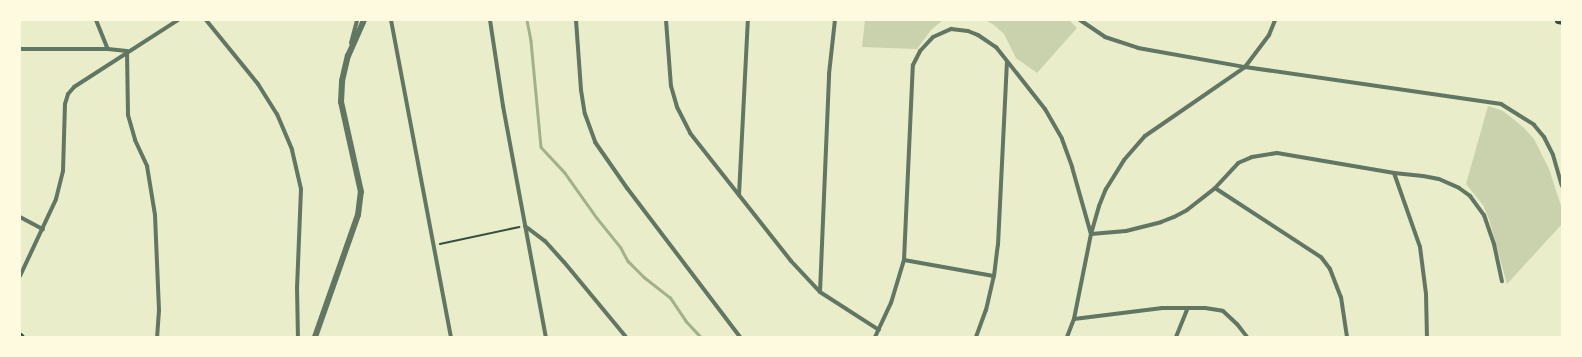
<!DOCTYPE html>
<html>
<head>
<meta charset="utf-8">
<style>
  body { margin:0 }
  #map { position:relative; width:1582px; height:357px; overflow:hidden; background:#e9edc9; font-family:"Sofia Sans Condensed",sans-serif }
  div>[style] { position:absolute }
  .green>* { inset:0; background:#cad2ad }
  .stream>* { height:2.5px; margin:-1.25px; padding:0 1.25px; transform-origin:1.25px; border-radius:1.25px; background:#a3b18a }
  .path>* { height:1.5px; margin:-0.75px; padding:0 0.75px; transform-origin:0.75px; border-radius:0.75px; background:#344e41 }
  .minor>* { height:4px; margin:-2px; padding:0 2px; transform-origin:2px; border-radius:2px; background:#617663 }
  .tertiary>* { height:6px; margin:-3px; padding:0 3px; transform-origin:3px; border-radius:3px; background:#617663 }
  .secondary>* { height:7px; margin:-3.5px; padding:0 3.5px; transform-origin:3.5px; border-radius:3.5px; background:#344e41 }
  span { translate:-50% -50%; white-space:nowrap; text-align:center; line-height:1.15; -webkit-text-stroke:4px #fefae0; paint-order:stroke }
  .frame { position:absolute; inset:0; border:21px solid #fefae0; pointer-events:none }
</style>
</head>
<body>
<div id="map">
  <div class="green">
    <div style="clip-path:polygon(865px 20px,943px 20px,931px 30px,917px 49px,862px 47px)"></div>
    <div style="clip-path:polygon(985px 20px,1069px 20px,1077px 28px,1037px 73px,1016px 58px,1004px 34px,994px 25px)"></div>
    <div style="clip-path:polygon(1488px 106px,1503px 111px,1523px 127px,1534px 139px,1549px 169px,1562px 209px,1562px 224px,1507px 284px,1489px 219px,1483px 205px,1466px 184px)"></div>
  </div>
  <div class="stream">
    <div style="left:527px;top:20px;width:21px;rotate:79deg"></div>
    <div style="left:531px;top:41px;width:106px;rotate:84.6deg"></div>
    <div style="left:541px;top:147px;width:35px;rotate:47deg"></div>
    <div style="left:565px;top:173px;width:55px;rotate:54.6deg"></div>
    <div style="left:597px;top:218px;width:38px;rotate:51deg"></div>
    <div style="left:621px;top:248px;width:15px;rotate:62deg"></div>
    <div style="left:628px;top:261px;width:23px;rotate:45deg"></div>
    <div style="left:644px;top:277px;width:33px;rotate:38deg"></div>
    <div style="left:670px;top:297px;width:29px;rotate:56deg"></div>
    <div style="left:686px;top:321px;width:22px;rotate:47deg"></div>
  </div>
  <div class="path">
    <div style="left:440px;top:244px;width:81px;rotate:-12.1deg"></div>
  </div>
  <div class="minor">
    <div style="left:96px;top:20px;width:31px;rotate:68deg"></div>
    <div style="left:206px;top:20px;width:82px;rotate:50.9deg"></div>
    <div style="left:258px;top:84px;width:36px;rotate:58deg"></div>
    <div style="left:277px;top:114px;width:39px;rotate:67deg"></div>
    <div style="left:292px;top:150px;width:40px;rotate:77deg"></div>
    <div style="left:301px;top:189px;width:98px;rotate:92.3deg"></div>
    <div style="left:297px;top:287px;width:50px;rotate:88.9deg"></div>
    <div style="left:391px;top:20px;width:323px;rotate:79.3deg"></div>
    <div style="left:490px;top:20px;width:87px;rotate:81.4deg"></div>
    <div style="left:503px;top:106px;width:235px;rotate:79.5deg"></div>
    <div style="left:576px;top:20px;width:70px;rotate:85.9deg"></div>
    <div style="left:581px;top:90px;width:24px;rotate:81deg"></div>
    <div style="left:585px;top:114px;width:30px;rotate:70deg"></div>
    <div style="left:595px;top:142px;width:56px;rotate:55.2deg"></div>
    <div style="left:627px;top:188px;width:187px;rotate:52.8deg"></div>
    <div style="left:666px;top:20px;width:66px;rotate:85.7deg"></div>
    <div style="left:671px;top:86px;width:22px;rotate:74deg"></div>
    <div style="left:677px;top:107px;width:29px;rotate:63deg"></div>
    <div style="left:690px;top:133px;width:163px;rotate:51.7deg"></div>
    <div style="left:791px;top:261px;width:42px;rotate:46.9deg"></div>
    <div style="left:820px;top:292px;width:70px;rotate:32.8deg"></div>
    <div style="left:1080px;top:20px;width:30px;rotate:34deg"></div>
    <div style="left:1105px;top:37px;width:35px;rotate:18deg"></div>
    <div style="left:1138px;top:48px;width:109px;rotate:10.1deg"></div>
    <div style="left:1245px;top:67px;width:259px;rotate:8.2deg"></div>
    <div style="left:1501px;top:104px;width:39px;rotate:32deg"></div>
    <div style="left:1534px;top:125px;width:16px;rotate:50deg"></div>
    <div style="left:1544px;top:137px;width:20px;rotate:63deg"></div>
    <div style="left:1553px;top:155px;width:32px;rotate:74deg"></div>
    <div style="left:351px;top:43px;width:24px;rotate:-75deg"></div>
    <div style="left:20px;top:49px;width:88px"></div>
    <div style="left:108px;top:49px;width:19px;rotate:6deg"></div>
    <div style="left:127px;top:51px;width:64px;rotate:89.1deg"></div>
    <div style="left:128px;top:115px;width:26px;rotate:74deg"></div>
    <div style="left:135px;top:140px;width:29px;rotate:65deg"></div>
    <div style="left:147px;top:166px;width:50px;rotate:80.7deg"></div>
    <div style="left:155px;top:215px;width:95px;rotate:87.6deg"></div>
    <div style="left:159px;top:310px;width:27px;rotate:94deg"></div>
    <div style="left:1394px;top:173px;width:78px;rotate:70.6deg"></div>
    <div style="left:1420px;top:247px;width:47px;rotate:82.7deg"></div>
    <div style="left:1426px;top:294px;width:43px;rotate:88.7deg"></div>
    <div style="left:1215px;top:188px;width:126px;rotate:33.1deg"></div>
    <div style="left:1321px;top:257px;width:15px;rotate:53deg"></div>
    <div style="left:1330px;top:269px;width:30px;rotate:69deg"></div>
    <div style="left:1341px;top:297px;width:40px;rotate:81.5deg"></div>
    <div style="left:739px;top:195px;width:175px;rotate:-87.1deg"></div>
    <div style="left:20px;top:217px;width:26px;rotate:28deg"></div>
    <div style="left:525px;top:226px;width:25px;rotate:37deg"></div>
    <div style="left:545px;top:241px;width:28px;rotate:48deg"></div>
    <div style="left:564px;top:262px;width:97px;rotate:50.4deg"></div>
    <div style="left:1091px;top:234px;width:35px;rotate:-5deg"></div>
    <div style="left:1126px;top:231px;width:36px;rotate:-14deg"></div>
    <div style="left:1161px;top:222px;width:14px;rotate:-21deg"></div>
    <div style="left:1174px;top:217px;width:15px;rotate:-28deg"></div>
    <div style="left:1187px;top:210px;width:36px;rotate:-38deg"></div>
    <div style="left:1215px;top:188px;width:34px;rotate:-47deg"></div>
    <div style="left:1238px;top:163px;width:15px;rotate:-23deg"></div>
    <div style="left:1252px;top:157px;width:25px;rotate:-9deg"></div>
    <div style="left:1277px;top:153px;width:119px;rotate:9.7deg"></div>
    <div style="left:1394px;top:173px;width:29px;rotate:6deg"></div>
    <div style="left:1423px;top:176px;width:16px;rotate:11deg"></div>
    <div style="left:1439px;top:179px;width:22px;rotate:24deg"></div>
    <div style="left:1459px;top:188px;width:14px;rotate:36deg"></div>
    <div style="left:1470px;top:196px;width:24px;rotate:54deg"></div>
    <div style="left:1484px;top:215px;width:31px;rotate:71deg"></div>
    <div style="left:1494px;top:244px;width:38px;rotate:78deg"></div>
    <div style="left:904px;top:260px;width:91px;rotate:10.1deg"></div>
    <div style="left:20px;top:276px;width:85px;rotate:-64.9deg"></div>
    <div style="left:56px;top:199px;width:29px;rotate:-76deg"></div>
    <div style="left:63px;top:171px;width:67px;rotate:-88.3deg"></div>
    <div style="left:65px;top:104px;width:10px;rotate:-73deg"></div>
    <div style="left:68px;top:94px;width:9px;rotate:-49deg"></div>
    <div style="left:74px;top:87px;width:124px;rotate:-32.8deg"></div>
    <div style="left:820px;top:292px;width:218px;rotate:-87.6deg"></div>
    <div style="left:829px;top:74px;width:54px;rotate:-83.7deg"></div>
    <div style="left:1074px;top:319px;width:89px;rotate:-7.1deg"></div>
    <div style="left:1162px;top:308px;width:43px"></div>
    <div style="left:1205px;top:308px;width:18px;rotate:9deg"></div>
    <div style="left:1223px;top:311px;width:19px;rotate:43deg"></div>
    <div style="left:1237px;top:324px;width:16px;rotate:52deg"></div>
    <div style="left:875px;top:337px;width:38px;rotate:-65deg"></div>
    <div style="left:891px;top:303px;width:45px;rotate:-73.2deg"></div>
    <div style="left:904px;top:260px;width:195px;rotate:-87.4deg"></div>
    <div style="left:913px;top:65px;width:16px;rotate:-63deg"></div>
    <div style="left:920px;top:51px;width:19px;rotate:-47deg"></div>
    <div style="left:933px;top:37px;width:20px;rotate:-24deg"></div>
    <div style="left:951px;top:29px;width:17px;rotate:7deg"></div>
    <div style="left:968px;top:31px;width:11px;rotate:22deg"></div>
    <div style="left:978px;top:35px;width:22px;rotate:34deg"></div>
    <div style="left:996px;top:47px;width:79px;rotate:51.7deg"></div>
    <div style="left:1045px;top:109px;width:34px;rotate:60deg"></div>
    <div style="left:1062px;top:139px;width:30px;rotate:70deg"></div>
    <div style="left:1072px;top:167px;width:70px;rotate:74.2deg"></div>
    <div style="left:976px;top:337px;width:29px;rotate:-70deg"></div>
    <div style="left:986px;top:310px;width:35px;rotate:-77deg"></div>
    <div style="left:994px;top:276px;width:31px;rotate:-83deg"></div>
    <div style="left:998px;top:245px;width:183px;rotate:-87.2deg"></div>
    <div style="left:1067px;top:337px;width:19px;rotate:-69deg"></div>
    <div style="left:1074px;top:319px;width:87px;rotate:-78.7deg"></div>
    <div style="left:1091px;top:234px;width:29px;rotate:-74deg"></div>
    <div style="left:1099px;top:206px;width:18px;rotate:-68deg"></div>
    <div style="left:1106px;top:189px;width:34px;rotate:-58deg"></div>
    <div style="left:1124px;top:160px;width:32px;rotate:-49deg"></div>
    <div style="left:1145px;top:136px;width:121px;rotate:-34.6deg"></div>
    <div style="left:1245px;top:67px;width:40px;rotate:-53deg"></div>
    <div style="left:1269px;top:35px;width:16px;rotate:-68deg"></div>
    <div style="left:1176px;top:337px;width:31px;rotate:-68deg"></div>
  </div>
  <div class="tertiary">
    <div style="left:315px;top:337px;width:129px;rotate:-70.6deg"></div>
    <div style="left:358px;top:215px;width:23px;rotate:-83deg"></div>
    <div style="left:361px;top:192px;width:92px;rotate:-102.5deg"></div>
    <div style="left:341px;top:102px;width:21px;rotate:-87deg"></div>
    <div style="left:342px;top:81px;width:26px;rotate:-77deg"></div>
    <div style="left:348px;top:56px;width:39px;rotate:-66deg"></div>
  </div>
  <div class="secondary">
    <div style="left:1558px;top:20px;width:4px;rotate:14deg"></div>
    <div style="left:20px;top:336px;width:1px;rotate:45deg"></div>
  </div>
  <div class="frame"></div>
</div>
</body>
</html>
